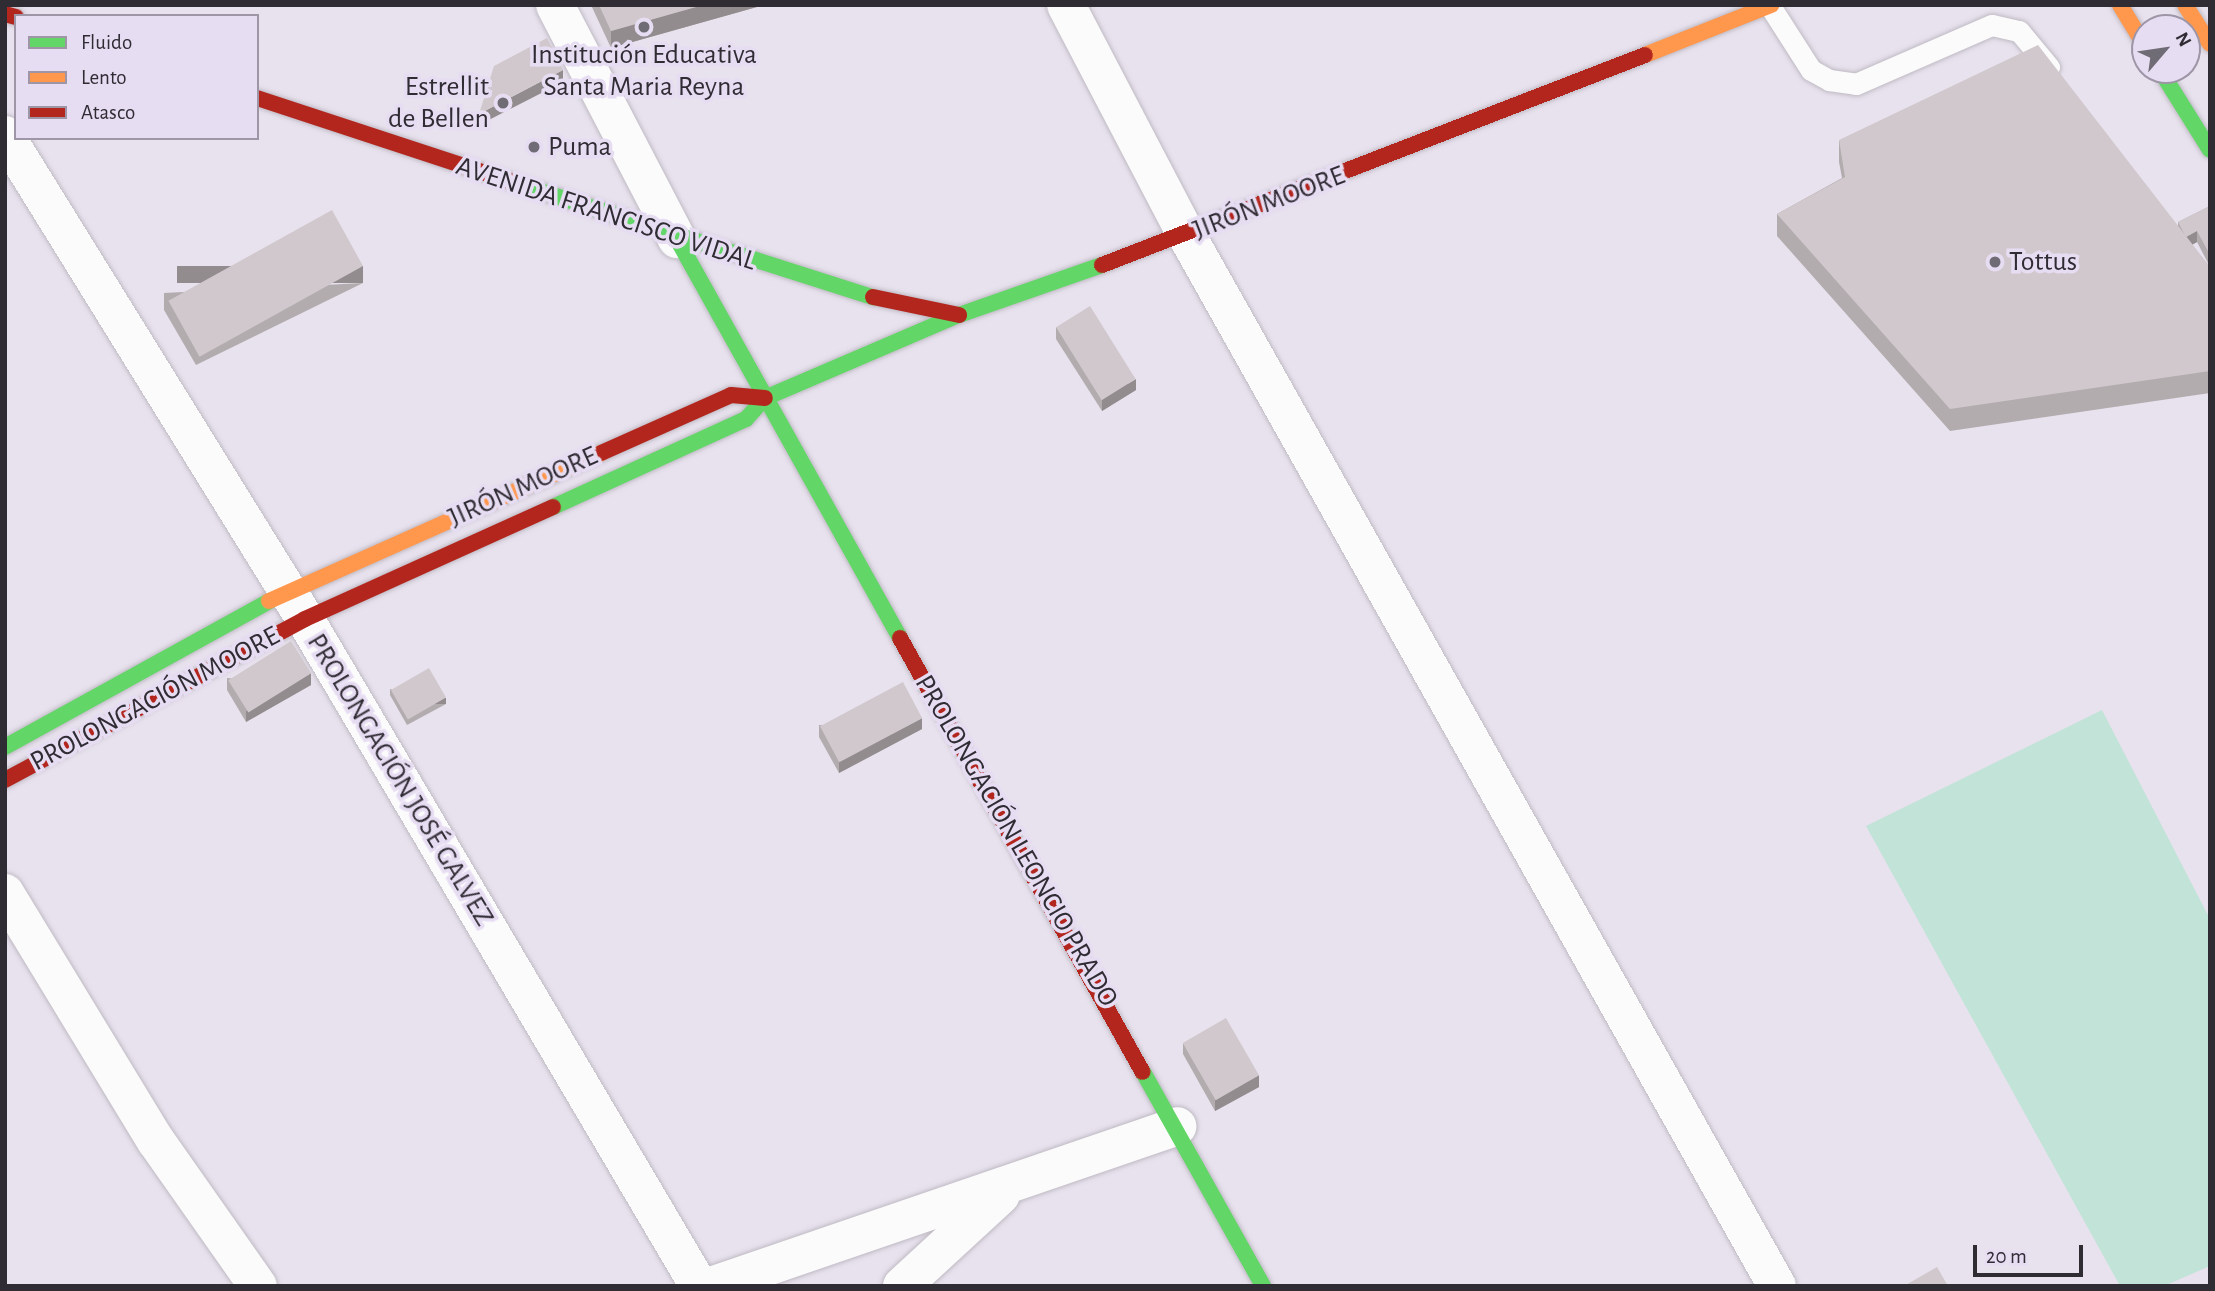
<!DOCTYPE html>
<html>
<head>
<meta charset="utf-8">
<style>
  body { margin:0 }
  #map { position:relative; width:2215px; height:1291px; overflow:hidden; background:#e8e2ee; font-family:"Alegreya Sans",sans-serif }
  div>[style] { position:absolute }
  .green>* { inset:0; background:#c2e3d7 }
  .roads { filter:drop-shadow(0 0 2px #bfbac3) drop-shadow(0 0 2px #bfbac3) }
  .lane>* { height:21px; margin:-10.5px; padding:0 10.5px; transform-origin:10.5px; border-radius:10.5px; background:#fcfbfc }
  .street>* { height:38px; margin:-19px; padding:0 19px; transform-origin:19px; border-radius:19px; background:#fcfbfc }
  .fast>* { height:16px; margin:-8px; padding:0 8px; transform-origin:8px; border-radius:8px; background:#63d668 }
  .slow>* { height:16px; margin:-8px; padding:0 8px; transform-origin:8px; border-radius:8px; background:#ff974d }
  .jam>* { height:16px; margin:-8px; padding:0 8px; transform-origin:8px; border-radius:8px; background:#b3261e }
  .wall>* { inset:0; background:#b3acaf }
  .shaded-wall>* { inset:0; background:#928c8f; transform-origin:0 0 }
  .building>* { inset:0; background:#d0c8cc; transform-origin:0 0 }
  .dots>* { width:19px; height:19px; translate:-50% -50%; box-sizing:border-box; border:4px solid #e7ddf3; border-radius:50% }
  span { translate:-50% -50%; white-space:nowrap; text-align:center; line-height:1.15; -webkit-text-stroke:7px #e7ddf3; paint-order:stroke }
  .poi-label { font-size:28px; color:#302c34 }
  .right { translate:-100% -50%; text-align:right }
  .left { translate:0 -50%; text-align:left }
  .street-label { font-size:28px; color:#302c34 }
  .frame { position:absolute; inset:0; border:7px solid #302c34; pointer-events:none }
  .legend { position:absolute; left:14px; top:14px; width:245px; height:126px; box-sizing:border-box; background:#e7ddf3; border:2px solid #9e96a7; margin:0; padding:9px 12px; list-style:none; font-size:21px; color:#302c34 }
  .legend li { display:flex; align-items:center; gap:14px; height:35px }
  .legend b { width:35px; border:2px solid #9e96a7 }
  .north { position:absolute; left:2131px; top:14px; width:70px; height:70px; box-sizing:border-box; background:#e7ddf3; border:2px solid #9e96a7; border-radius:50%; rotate:61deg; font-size:19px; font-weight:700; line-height:28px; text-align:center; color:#302c34 }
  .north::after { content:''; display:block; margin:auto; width:24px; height:32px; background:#706c75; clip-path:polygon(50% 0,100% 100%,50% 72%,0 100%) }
  .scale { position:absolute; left:1973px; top:1245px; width:110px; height:32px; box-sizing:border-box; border:4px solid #302c34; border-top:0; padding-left:9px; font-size:21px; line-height:24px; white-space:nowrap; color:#302c34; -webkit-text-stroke:5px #e7ddf3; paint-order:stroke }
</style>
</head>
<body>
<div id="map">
  <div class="green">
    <div style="clip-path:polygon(2102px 710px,2210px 919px,2210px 1266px,2164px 1286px,2120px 1286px,1866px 826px)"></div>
  </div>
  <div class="roads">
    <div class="lane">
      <div style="left:1770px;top:6px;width:76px;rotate:57.4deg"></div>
      <div style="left:1811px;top:70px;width:21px;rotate:29deg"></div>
      <div style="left:1829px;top:80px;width:27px;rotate:8deg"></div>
      <div style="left:1856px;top:84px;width:148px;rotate:-23.5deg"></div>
      <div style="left:1992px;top:25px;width:28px;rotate:13deg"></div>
      <div style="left:2019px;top:31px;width:47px;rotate:50.2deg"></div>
    </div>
    <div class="street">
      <div style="left:555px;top:5px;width:264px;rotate:62.5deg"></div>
      <div style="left:1066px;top:5px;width:261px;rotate:62.4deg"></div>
      <div style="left:1187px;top:236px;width:1204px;rotate:60.67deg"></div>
      <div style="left:5px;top:135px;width:569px;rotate:58.21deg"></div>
      <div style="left:305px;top:619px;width:775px;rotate:59.43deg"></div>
      <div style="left:5px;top:893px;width:290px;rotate:58.7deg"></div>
      <div style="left:156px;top:1141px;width:177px;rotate:54.9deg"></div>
      <div style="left:711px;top:1286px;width:493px;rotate:-18.9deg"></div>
      <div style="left:902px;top:1286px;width:134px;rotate:-42.6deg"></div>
    </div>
    <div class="fast">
      <div style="left:2160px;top:70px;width:94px;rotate:58deg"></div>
      <div style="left:515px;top:183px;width:376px;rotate:17.7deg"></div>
      <div style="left:677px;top:239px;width:457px;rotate:60.8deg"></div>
      <div style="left:553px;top:507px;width:212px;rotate:-24.5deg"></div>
      <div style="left:746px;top:419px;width:28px;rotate:-48deg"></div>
      <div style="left:765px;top:398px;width:211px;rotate:-23.2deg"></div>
      <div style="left:959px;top:315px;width:151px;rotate:-19.3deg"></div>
      <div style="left:5px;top:747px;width:302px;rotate:-28.9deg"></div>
      <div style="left:1143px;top:1072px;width:245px;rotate:60.7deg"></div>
    </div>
    <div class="slow">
      <div style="left:2120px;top:5px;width:48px;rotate:58.6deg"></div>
      <div style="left:2185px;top:5px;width:46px;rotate:57.3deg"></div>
      <div style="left:1645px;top:55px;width:136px;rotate:-21.6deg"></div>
      <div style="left:269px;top:601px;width:363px;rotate:-24deg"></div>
    </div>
    <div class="jam">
      <div style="left:5px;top:14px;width:11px;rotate:15deg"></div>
      <div style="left:257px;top:98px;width:272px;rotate:18.2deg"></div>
      <div style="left:1102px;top:265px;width:582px;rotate:-21.14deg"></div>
      <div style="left:873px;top:297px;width:88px;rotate:11.8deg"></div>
      <div style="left:601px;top:453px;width:142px;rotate:-24deg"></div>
      <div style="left:731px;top:395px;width:34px;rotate:5deg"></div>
      <div style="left:900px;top:638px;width:497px;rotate:60.8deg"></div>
      <div style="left:5px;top:780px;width:340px;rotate:-28.2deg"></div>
      <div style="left:305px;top:619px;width:272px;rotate:-24.3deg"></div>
    </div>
  </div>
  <div class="wall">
    <div style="clip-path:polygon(591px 5px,764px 5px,611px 48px)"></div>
    <div style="clip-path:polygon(1839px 140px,2178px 227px,2178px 222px,2210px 206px,2209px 265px,2197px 242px,2192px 245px,2210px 267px,2210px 393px,1950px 431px,1777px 236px,1777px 214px,1842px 178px,1839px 162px)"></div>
    <div style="clip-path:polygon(363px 283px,196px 365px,164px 310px,164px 293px)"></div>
    <div style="clip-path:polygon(1056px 327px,1136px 390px,1102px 411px,1056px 339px)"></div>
    <div style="clip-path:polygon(227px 678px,311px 685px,246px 722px,227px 690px)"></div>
    <div style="clip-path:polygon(390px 689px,446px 704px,407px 725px,390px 695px)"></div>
    <div style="clip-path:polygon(819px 725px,922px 729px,839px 773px,819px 737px)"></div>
    <div style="clip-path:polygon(1183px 1043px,1259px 1087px,1215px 1111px,1183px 1054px)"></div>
  </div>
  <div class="shaded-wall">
    <div style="clip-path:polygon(703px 5px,764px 5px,611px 48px,611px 31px)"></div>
    <div style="clip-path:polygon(563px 70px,563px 82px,479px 125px,479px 114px)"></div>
    <div style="clip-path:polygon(2197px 231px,2197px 242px,2186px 248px,2186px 237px)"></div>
    <div style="left:363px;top:266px;width:17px;height:186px;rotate:90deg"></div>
    <div style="clip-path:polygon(1136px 379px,1136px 390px,1102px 411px,1102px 399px)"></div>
    <div style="clip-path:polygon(311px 673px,311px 685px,246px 722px,246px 711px)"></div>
    <div style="left:446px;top:698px;width:6px;height:44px;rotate:90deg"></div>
    <div style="clip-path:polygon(922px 718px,922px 729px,839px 773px,839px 761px)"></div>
    <div style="clip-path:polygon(1259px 1075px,1259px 1087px,1215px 1111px,1215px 1100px)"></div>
  </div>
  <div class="building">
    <div style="clip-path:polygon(599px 5px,703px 5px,611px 31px)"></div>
    <div style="clip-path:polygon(547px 38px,563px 70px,479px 114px,494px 66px)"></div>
    <div style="clip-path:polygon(2038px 45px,2210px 267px,2210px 371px,1950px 409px,1777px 214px,1845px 177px,1839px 140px)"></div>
    <div style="clip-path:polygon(2210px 206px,2210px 252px,2209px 253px,2197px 231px,2186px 237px,2178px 222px)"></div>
    <div style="left:332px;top:210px;width:64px;height:187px;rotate:61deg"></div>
    <div style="left:1090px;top:306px;width:86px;height:40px;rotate:58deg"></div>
    <div style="left:291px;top:641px;width:38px;height:74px;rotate:58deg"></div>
    <div style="left:429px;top:668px;width:34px;height:44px;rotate:60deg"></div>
    <div style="left:903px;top:682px;width:41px;height:94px;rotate:62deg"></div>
    <div style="left:1226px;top:1018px;width:66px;height:50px;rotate:60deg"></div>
    <div style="clip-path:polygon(1937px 1267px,1948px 1286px,1904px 1286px)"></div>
  </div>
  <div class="dots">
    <div style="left:644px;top:27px;background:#706c75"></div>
    <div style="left:503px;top:103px;background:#706c75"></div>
    <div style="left:534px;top:147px;background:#706c75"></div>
    <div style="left:1995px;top:262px;background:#706c75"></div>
  </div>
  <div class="poi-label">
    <span style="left:644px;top:71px">Institución Educativa<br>Santa Maria Reyna</span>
    <span class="right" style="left:489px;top:103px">Estrellit<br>de Bellen</span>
    <span class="left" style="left:548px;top:147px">Puma</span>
    <span class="left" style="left:2009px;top:262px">Tottus</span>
  </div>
  <div class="street-label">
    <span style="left:1269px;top:203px;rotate:-21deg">JIRÓN MOORE</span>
    <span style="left:606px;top:214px;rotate:18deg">AVENIDA FRANCISCO VIDAL</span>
    <span style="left:523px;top:487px;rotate:-24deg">JIRÓN MOORE</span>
    <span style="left:155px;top:699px;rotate:-28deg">PROLONGACIÓN MOORE</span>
    <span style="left:400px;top:780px;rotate:59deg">PROLONGACIÓN JOSÉ GALVEZ</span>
    <span style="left:1016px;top:841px;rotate:60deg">PROLONGACIÓN LEONCIO PRADO</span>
  </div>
  <div class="frame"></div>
  <ul class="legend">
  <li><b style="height:9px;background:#63d668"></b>Fluido</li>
  <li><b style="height:9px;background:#ff974d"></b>Lento</li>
  <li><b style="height:9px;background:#b3261e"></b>Atasco</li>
  </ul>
  <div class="north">N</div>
  <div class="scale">20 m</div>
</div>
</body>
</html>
